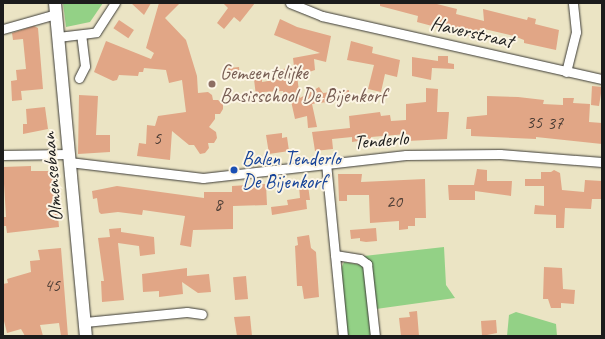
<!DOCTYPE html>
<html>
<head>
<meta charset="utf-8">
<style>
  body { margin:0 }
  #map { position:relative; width:605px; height:339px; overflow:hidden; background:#ebe4c4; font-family:Caveat,sans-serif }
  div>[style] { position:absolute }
  .green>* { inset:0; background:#93d186 }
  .building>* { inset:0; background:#e1a686; transform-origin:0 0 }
  .roads { filter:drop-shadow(0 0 1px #3b3a35) drop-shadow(0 0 1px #3b3a35) }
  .minor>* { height:9px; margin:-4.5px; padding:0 4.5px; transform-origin:4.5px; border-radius:4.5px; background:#fff }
  .tertiary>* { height:12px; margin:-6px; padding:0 6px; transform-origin:6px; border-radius:6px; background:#fff }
  .dots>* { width:11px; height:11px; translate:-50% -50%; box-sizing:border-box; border:2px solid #fcf5e5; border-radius:50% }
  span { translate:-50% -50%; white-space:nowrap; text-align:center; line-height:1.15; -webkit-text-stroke:4px #fcf5e5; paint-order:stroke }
  .number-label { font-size:18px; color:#4d3e36 }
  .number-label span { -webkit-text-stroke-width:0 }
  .street-label { font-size:20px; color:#1c1c1c }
  .education-label { font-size:20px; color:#785e54 }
  .left { translate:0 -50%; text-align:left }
  .transit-label { font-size:20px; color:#164399 }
  .frame { position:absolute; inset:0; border:4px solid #1c1c1c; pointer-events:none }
</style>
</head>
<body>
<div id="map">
  <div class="green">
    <div style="clip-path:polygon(63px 3px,103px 3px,90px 22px,66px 27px)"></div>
    <div style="clip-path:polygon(444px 247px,446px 285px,455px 298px,376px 309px,371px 265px,364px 256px)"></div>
    <div style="clip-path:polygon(344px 262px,361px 265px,364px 270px,371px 336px,347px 336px,341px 269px)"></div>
    <div style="clip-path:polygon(516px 312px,556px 324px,557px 336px,507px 336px,509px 315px)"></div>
  </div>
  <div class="building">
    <div style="clip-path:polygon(131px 3px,151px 3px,144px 15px)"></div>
    <div style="clip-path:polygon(159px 3px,180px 3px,165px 18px,186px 40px,197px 76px,198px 93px,208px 92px,212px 95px,213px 100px,218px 100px,223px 104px,223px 109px,220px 114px,215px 114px,215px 119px,209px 127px,216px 132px,217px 138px,214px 143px,208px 143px,209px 148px,205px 153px,200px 154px,194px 145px,189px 145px,172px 131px,170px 160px,137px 156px,139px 143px,146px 144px,147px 125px,155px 126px,158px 116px,186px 112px,182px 80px,169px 83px,166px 70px,144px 68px,143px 72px,139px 72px,138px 76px,119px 75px,117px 80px,113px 81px,94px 72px,106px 41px,151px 59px,154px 53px,146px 48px)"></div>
    <div style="clip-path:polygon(223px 3px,255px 3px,240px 22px,234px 17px,224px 29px,217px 23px,228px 8px)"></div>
    <div style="clip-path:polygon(380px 3px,433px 3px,457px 9px,456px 14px,484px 21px,483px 9px,527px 20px,528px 17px,536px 19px,535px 24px,559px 30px,556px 50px,524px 43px,524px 40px,514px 36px,480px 28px,478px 38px,417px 22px,418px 16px,380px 6px)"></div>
    <div style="clip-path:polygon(280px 19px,297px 27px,331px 36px,326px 62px,314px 59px,315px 70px,297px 76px,300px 98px,319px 87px,323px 93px,349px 90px,349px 99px,312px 104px,317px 127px,308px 128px,307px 116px,295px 119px,291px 101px,285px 102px,283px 91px,262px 92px,262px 96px,256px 96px,253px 71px,262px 70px,262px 82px,280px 79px,278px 70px,294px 67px,293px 58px,320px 53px,274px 35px)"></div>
    <div style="left:119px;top:20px;width:18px;height:10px;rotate:34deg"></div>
    <div style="clip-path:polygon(34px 26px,38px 28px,43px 89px,21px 91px,22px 100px,12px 101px,11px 81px,17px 80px,16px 70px,26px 69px,23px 39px,13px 40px,12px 33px)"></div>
    <div style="clip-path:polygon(351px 41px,373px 47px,372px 53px,400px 60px,397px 77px,385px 74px,381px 92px,368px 89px,374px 65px,347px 60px)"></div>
    <div style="clip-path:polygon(438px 56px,448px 56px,448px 63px,454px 64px,454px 69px,432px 68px,431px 80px,412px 76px,412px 57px,438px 61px)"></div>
    <div style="left:239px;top:67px;width:9px;height:12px;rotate:84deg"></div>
    <div style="clip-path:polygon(592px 86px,602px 87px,599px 106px,591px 105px)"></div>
    <div style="clip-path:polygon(426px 88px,438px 89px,437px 112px,449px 112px,447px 139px,407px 141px,407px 134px,371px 137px,371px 139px,352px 142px,352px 137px,332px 139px,333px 149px,315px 151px,312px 132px,350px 128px,349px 116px,380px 112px,381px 116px,390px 115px,391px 121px,406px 120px,406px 104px,426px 102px)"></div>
    <div style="clip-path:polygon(79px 95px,98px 96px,96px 135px,110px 135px,110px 152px,78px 154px)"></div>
    <div style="clip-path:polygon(487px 96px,518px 97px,544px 100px,543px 104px,563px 105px,563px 98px,574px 98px,573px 103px,590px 104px,589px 122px,602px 123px,602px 144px,536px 137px,536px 139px,471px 136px,471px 129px,466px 129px,467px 117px,487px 115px)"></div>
    <div style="clip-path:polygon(45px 107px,48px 129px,23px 134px,23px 124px,27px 124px,26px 109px)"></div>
    <div style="clip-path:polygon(282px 133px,282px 138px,287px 137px,289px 151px,269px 154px,266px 135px)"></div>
    <div style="clip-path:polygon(31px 166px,31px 171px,54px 171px,59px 227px,7px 233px,6px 226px,3px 226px,3px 217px,6px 217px,3px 167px)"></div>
    <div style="clip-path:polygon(477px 169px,487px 170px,487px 181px,512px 181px,511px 196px,475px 191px,475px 200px,449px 200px,448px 185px,474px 185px)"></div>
    <div style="clip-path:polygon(554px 170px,560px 173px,562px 190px,584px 192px,585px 180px,602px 181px,602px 199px,592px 199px,591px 209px,565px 208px,564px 228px,556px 228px,556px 215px,534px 214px,535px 205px,544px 206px,544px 186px,525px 186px,525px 179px,541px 179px,541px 172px,551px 172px)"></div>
    <div style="clip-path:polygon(338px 174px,362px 174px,361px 182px,425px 179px,426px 218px,415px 218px,415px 226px,408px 226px,408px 229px,399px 230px,399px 221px,370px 223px,369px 195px,347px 195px,347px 201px,339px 201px)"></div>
    <div style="clip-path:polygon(266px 184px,267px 205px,233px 206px,233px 229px,193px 230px,191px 247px,180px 245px,185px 216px,143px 210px,142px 215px,118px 212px,101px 214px,99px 212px,97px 198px,93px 199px,92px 191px,117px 186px,204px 198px,204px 192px,232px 192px,232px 186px)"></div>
    <div style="clip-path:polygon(308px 185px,310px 200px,306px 200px,307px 209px,272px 215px,271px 207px,288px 205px,287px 200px,300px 198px,299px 186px)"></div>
    <div style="clip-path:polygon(121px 228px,121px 232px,154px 237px,155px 254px,140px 256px,139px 246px,118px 243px,124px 300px,102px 302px,101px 281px,104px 281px,98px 238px,110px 237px,109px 229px)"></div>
    <div style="clip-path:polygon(376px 228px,377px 241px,366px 242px,360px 241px,360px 238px,351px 239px,350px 230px)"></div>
    <div style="clip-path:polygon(309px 235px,311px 248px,316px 252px,319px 297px,304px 299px,302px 286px,297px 286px,295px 246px,298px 245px,297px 237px)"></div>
    <div style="clip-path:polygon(61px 248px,68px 336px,61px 336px,59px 323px,40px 325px,43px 336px,25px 336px,21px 329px,7px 333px,3px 317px,3px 284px,8px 283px,7px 279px,31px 272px,30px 261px,40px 260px,38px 250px)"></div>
    <div style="clip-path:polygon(544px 267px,562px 268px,563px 289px,575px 290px,574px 304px,561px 303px,561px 308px,551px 308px,548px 299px,543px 299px)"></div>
    <div style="clip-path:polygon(187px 268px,187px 276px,209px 274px,211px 292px,198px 293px,182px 282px,183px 294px,159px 297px,159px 291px,143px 292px,142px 274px)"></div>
    <div style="left:246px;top:276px;width:23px;height:13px;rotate:85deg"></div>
    <div style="clip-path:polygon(417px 311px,419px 336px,401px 336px,399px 318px,410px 317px,409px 312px)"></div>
    <div style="clip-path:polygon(250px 316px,252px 336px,237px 336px,234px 317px)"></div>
    <div style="clip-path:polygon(496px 320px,497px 333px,482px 336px,481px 321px)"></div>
  </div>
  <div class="roads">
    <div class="minor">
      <div style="left:290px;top:3px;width:35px;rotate:22deg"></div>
      <div style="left:322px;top:16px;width:287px;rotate:12.7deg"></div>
      <div style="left:3px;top:29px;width:55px;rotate:-15.8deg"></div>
      <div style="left:58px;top:37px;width:38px;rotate:-7deg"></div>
      <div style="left:96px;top:32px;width:35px;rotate:-57deg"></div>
      <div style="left:566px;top:72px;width:41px;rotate:-76deg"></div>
      <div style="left:576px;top:32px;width:29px;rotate:-96deg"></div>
      <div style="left:79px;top:78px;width:13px;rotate:-63deg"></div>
      <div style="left:85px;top:66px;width:31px;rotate:-97deg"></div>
      <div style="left:3px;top:155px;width:65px;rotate:-0.9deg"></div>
      <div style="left:69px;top:162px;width:135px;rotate:6.8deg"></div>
      <div style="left:203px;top:178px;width:204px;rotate:-6.5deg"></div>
      <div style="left:406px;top:155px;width:94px;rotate:-0.6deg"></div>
      <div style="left:500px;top:154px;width:102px;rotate:4.5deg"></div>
      <div style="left:326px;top:163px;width:174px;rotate:84.4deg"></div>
      <div style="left:335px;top:255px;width:25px;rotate:9deg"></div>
      <div style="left:360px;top:259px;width:9px;rotate:36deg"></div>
      <div style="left:367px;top:264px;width:72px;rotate:83.7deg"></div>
      <div style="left:85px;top:322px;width:102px;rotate:-5.6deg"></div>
      <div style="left:187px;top:312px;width:15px;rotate:8deg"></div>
    </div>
    <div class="tertiary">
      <div style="left:55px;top:3px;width:334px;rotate:84.7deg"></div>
    </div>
  </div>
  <div class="dots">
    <div style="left:212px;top:84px;background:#8d6e63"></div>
    <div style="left:234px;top:170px;background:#1a4fb4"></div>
  </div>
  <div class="number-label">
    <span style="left:534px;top:122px">35</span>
    <span style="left:555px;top:123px">37</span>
    <span style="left:157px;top:138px">5</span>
    <span style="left:394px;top:201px">20</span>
    <span style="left:218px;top:204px">8</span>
    <span style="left:52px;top:285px">45</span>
  </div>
  <div class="street-label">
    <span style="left:472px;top:32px;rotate:13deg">Haverstraat</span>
    <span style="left:381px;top:140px;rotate:-5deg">Tenderlo</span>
    <span style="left:52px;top:177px;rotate:-95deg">Olmensebaan</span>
  </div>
  <div class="education-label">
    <span class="left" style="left:220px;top:84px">Gemeentelijke<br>Basisschool De Bijenkorf</span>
  </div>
  <div class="transit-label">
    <span class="left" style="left:242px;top:170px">Balen Tenderlo<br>De Bijenkorf</span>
  </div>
  <div class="frame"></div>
</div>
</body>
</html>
